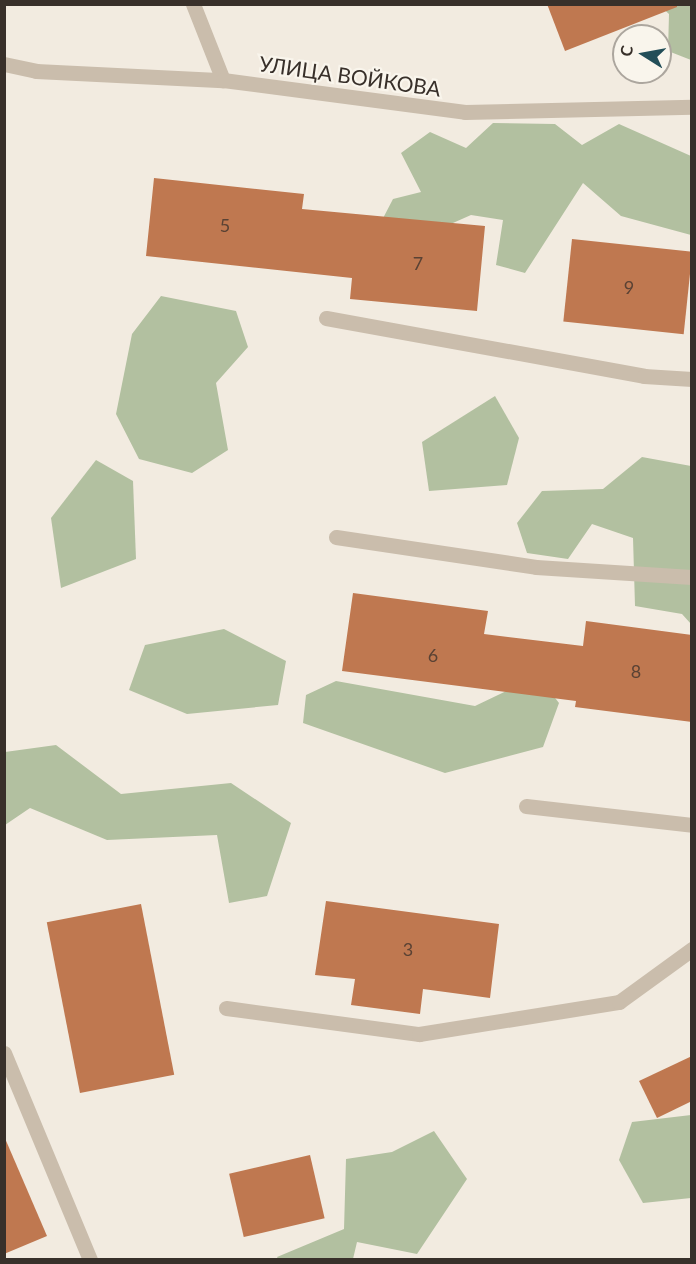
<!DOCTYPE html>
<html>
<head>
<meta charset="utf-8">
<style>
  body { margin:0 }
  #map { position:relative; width:696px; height:1264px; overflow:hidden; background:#f2ebe0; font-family:Lato,sans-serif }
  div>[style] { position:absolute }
  .green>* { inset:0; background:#b2c0a0 }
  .building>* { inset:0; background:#bf7850; transform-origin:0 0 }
  .service>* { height:15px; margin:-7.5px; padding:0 7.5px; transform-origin:7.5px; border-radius:7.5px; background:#cabdac }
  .minor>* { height:15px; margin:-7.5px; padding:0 7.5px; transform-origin:7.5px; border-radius:7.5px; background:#cabdac }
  span { translate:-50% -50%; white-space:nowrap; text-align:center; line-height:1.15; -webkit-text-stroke:4.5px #f9f5ec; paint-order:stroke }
  .number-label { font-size:18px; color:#5a4234 }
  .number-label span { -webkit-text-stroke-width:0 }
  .street-label { font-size:21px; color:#38302a }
  .frame { position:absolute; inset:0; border:6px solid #38302a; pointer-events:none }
  .north { position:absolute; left:612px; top:24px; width:60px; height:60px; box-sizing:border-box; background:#f9f5ec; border:2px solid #aca69e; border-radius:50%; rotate:281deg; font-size:16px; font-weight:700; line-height:24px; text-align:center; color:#38302a }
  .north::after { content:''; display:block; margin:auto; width:21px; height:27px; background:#224e58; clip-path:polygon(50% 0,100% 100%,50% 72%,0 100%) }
</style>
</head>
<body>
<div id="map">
  <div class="green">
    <div style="clip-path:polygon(659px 5px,691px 5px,691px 60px,668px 51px,669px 14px)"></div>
    <div style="clip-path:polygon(493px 123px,555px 124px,582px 145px,619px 124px,691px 156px,691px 235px,621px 216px,583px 183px,525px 273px,496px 265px,503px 220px,471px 215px,410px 242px,380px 224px,393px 199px,421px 192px,401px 153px,430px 132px,466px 148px)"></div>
    <div style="clip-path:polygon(161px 296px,236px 311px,248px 347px,216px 383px,228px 450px,192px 473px,139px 459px,116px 414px,132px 334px)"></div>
    <div style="clip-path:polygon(495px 396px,519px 438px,507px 485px,429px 491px,422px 442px)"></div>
    <div style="clip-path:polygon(642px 457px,691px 466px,691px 624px,682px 614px,635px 606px,633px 538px,592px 524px,568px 559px,527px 553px,517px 523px,542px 491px,603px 489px)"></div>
    <div style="clip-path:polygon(96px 460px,133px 481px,136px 559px,61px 588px,51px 518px)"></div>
    <div style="clip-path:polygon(224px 629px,286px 661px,278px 705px,187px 714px,129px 690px,145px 645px)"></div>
    <div style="clip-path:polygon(538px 676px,559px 703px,543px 747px,445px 773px,303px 723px,306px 695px,336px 681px,475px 706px)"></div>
    <div style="clip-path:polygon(56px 745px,121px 794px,231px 783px,291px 823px,267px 896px,229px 903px,217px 835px,107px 840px,30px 808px,5px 825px,5px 752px)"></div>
    <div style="clip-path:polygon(691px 1115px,691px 1198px,643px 1203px,619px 1160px,632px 1122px)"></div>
    <div style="clip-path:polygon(434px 1131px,467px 1179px,417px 1254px,357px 1242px,353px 1259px,278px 1259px,277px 1257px,344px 1229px,346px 1159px,392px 1152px)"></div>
  </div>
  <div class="building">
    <div style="clip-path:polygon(547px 4px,677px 4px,677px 7px,565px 51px)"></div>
    <div style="clip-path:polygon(154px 178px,304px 194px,302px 209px,485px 226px,477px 311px,350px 299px,352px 278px,146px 256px)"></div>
    <div style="left:572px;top:239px;width:121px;height:83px;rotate:6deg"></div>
    <div style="clip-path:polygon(353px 593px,488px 611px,484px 634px,583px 646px,586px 621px,692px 635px,692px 722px,575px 707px,576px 701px,342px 671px)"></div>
    <div style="clip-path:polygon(326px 901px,499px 924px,490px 998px,423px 989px,420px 1014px,351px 1005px,355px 979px,315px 975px)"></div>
    <div style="left:141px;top:904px;width:174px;height:96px;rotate:79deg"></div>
    <div style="clip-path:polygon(692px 1056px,692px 1101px,657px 1118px,639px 1081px)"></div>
    <div style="clip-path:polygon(4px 1136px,47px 1236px,4px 1254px)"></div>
    <div style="left:310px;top:1155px;width:65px;height:83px;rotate:77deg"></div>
  </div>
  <div class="service">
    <div style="left:326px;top:318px;width:323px;rotate:10.3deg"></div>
    <div style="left:644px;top:376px;width:48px;rotate:3.6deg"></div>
    <div style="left:336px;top:537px;width:202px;rotate:8.5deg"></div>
    <div style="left:536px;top:567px;width:156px;rotate:3.7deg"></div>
    <div style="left:226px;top:1008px;width:195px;rotate:7.7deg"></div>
    <div style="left:419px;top:1034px;width:203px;rotate:-9.1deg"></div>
    <div style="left:619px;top:1002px;width:90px;rotate:-36deg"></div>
  </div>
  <div class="minor">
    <div style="left:193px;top:4px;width:82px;rotate:68.5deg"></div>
    <div style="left:4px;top:64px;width:33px;rotate:12deg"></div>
    <div style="left:36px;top:71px;width:187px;rotate:2.8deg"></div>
    <div style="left:223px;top:80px;width:244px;rotate:7.5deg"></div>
    <div style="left:465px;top:112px;width:227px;rotate:-1.3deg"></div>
    <div style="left:526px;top:806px;width:167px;rotate:6.5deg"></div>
    <div style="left:4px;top:1053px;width:224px;rotate:67.4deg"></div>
  </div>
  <div class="number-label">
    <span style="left:225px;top:225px">5</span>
    <span style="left:418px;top:263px">7</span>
    <span style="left:629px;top:287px">9</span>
    <span style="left:433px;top:655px">6</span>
    <span style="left:636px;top:671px">8</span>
    <span style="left:408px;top:949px">3</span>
  </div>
  <div class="street-label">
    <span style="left:350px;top:76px;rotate:8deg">УЛИЦА ВОЙКОВА</span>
  </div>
  <div class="frame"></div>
  <div class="north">С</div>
</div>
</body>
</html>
